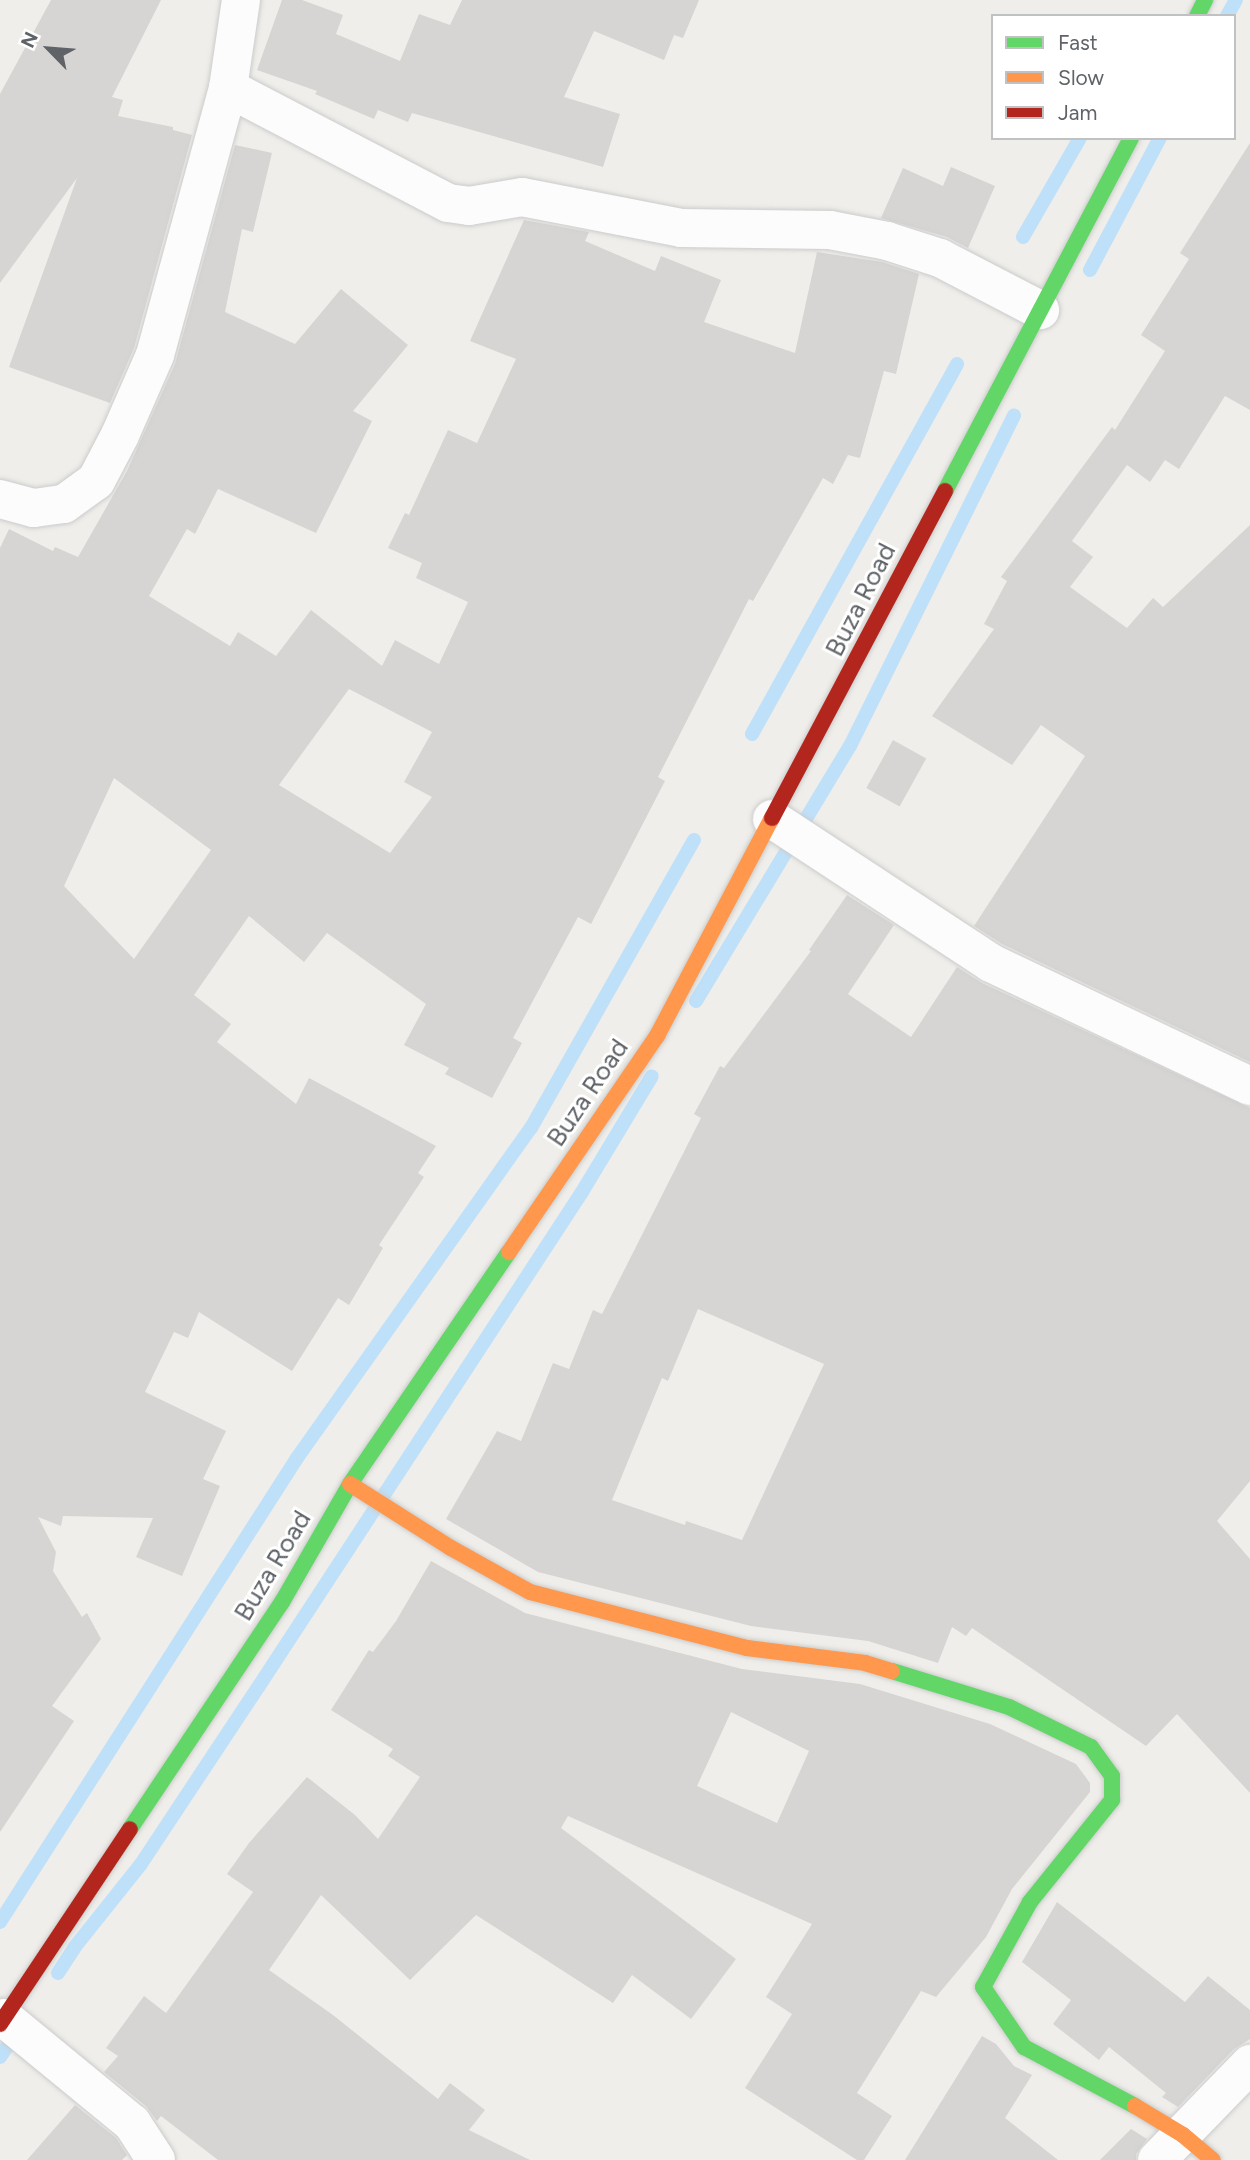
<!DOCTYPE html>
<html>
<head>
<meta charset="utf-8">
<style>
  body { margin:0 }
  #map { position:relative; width:1250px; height:2160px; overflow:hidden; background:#efeeea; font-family:Figtree,sans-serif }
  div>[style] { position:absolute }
  .stream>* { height:14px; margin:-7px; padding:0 7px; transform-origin:7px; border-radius:7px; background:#bfe0f9 }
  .building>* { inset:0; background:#d6d5d3; transform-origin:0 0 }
  .roads { filter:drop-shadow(0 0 2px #cbcccc) drop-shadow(0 0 2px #cbcccc) }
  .street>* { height:38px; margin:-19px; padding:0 19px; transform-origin:19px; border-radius:19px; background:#fdfcfc }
  .fast>* { height:16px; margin:-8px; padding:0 8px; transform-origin:8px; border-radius:8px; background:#63d668 }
  .slow>* { height:16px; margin:-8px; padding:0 8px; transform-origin:8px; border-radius:8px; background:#ff974d }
  .jam>* { height:16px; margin:-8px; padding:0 8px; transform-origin:8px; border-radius:8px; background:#b3261e }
  span { translate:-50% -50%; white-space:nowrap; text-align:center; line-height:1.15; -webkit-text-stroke:6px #fff; paint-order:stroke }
  .street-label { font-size:26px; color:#5f6368 }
  .legend { position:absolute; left:991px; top:14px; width:245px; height:126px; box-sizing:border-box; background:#fff; border:2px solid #bfc1c3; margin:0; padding:9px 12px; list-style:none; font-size:21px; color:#5f6368 }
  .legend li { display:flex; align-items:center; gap:14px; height:35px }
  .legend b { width:35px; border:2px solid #bfc1c3 }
  .north { position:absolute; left:14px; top:14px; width:70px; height:70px; -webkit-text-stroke:5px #fff; paint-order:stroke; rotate:295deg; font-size:19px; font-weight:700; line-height:28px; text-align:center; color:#5f6368 }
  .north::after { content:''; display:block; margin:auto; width:24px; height:32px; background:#5f6368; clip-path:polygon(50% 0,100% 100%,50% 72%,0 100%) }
</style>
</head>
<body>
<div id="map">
  <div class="stream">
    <div style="left:1227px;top:16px;width:18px;rotate:-61deg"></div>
    <div style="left:1023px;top:237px;width:114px;rotate:-60.1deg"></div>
    <div style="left:1090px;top:270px;width:149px;rotate:-62.1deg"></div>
    <div style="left:752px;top:734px;width:423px;rotate:-61deg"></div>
    <div style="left:696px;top:1001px;width:298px;rotate:-58.9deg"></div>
    <div style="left:850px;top:746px;width:369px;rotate:-63.6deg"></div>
    <div style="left:0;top:1922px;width:551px;rotate:-57.38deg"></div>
    <div style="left:297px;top:1458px;width:405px;rotate:-54.7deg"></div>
    <div style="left:531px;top:1128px;width:331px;rotate:-60.5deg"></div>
    <div style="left:58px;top:1973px;width:30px;rotate:-57deg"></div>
    <div style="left:74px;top:1948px;width:107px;rotate:-51.4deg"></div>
    <div style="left:141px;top:1864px;width:214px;rotate:-56.5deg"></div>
    <div style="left:259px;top:1686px;width:590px;rotate:-56.82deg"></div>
    <div style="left:582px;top:1192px;width:135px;rotate:-58.9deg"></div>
    <div style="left:0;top:2057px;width:30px;rotate:-56deg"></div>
  </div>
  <div class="building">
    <div style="clip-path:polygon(51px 0,161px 0,112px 97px,123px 100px,118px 116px,173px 127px,173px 130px,192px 135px,134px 348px,110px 403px,9px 367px,77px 178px,0 283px,0 94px)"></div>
    <div style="clip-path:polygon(282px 0,302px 0,343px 15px,336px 34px,400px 61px,419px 14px,450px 25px,462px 0,699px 0,683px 38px,674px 35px,664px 60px,594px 31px,564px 97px,620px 114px,603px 167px,412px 113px,408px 122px,378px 110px,374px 119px,315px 94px,317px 91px,257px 70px)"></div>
    <div style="clip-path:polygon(1250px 143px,1250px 410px,1225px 396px,1179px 469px,1165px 460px,1150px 482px,1127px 465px,1072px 541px,1093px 557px,1070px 587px,1127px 628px,1153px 598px,1163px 607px,1250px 525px,1250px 1062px,1002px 944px,974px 926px,1085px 756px,1041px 725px,1012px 765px,932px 716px,994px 629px,984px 624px,1007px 581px,1001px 577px,1112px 427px,1115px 430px,1165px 351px,1141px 335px,1189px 259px,1180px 253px)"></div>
    <div style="clip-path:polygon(evenodd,235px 145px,272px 153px,253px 232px,242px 229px,225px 312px,295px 344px,341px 289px,408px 345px,353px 411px,372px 421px,316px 533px,218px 489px,195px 534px,187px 529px,149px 596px,230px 646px,238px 632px,276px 656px,311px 610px,382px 666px,395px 640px,439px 664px,468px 602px,416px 578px,422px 563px,388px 548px,405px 513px,409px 515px,448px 430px,477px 443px,516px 359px,470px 341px,524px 220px,589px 232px,585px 241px,655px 271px,661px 256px,721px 280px,704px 322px,795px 353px,817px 252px,882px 262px,919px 274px,896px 374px,884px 371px,860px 458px,848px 455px,833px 484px,823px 478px,753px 601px,749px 599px,658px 777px,665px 781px,591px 924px,578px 917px,513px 1038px,522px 1043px,492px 1098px,445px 1074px,449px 1068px,404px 1045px,426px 1004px,327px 933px,304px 962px,249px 916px,194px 995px,231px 1024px,217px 1042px,296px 1104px,309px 1078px,436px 1146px,418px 1173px,424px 1177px,379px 1245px,383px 1248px,349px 1305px,338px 1298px,292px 1371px,199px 1312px,188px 1338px,174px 1332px,145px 1392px,226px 1431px,203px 1479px,220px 1486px,182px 1576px,136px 1557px,153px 1518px,63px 1516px,61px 1526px,38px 1517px,56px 1552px,53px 1571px,82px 1617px,87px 1613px,101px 1639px,52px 1706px,74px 1721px,0 1832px,0 548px,9px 529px,53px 551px,55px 547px,78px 557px,127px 471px,175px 364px,235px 145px,349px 689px,432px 732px,404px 782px,432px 797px,390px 853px,279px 785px,349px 689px,235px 145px,114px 778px,211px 850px,134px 959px,64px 886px,114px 778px)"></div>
    <div style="clip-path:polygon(951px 167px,995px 186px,968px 248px,947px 237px,881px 218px,903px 168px,943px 186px)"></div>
    <div style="left:893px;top:740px;width:38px;height:55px;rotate:29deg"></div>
    <div style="clip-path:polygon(evenodd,847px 895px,894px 925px,848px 994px,911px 1037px,957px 967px,982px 983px,1250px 1108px,1250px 1481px,1217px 1521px,1250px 1559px,1250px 1793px,1177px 1714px,1146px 1746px,972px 1628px,966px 1636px,952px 1627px,938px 1663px,868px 1641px,751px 1626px,538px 1572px,446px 1519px,497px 1431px,521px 1441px,553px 1363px,569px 1369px,593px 1310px,602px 1314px,701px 1118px,694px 1114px,720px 1066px,724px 1068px,811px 951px,809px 950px,847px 895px,698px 1309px,824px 1364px,742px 1540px,686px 1521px,685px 1525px,612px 1500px,662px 1378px,668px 1381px,698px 1309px)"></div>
    <div style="clip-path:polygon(evenodd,431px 1561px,525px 1613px,742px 1669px,860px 1684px,990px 1724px,1076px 1764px,1090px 1783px,1090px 1792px,1012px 1889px,986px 1937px,936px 1997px,921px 1991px,857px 2093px,892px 2116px,864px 2160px,857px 2160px,745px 2088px,792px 2014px,766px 1997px,812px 1924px,568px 1816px,561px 1828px,736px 1959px,691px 2019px,632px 1975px,613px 2003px,476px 1915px,410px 1980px,321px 1895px,269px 1970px,333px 2015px,438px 2099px,450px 2083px,485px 2110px,469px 2130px,530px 2160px,218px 2160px,161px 2116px,157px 2121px,146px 2106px,104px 2072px,118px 2056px,106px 2048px,144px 1996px,166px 2013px,253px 1892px,227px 1874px,249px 1843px,307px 1777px,355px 1815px,378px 1839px,420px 1777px,388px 1756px,393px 1749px,331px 1710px,369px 1650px,373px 1652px,396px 1621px,431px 1561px,731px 1712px,809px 1751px,777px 1823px,697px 1786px,731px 1712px)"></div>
    <div style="clip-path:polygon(1057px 1902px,1185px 2002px,1208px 1976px,1250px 2010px,1250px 2039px,1234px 2049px,1178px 2107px,1162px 2097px,1166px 2093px,1109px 2047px,1099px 2060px,1053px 2024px,1071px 2000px,1022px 1962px)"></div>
    <div style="clip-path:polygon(982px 2036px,996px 2044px,1014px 2066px,1032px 2075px,1005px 2118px,1058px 2160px,905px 2160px)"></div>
    <div style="clip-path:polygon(75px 2105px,116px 2138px,127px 2155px,122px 2160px,27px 2160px)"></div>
    <div style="clip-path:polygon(1131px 2129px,1147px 2139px,1136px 2154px,1136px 2160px,1100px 2160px)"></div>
  </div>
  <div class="roads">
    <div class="street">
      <div style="left:228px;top:88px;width:248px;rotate:27.6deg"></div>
      <div style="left:448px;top:203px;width:21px;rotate:8deg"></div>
      <div style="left:469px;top:206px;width:54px;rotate:-9.6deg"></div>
      <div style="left:522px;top:197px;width:162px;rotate:11deg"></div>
      <div style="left:681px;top:228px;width:149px;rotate:0.8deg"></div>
      <div style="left:830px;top:230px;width:58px;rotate:10.9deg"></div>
      <div style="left:887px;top:241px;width:56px;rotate:17.8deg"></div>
      <div style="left:940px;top:258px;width:113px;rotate:27.5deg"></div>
      <div style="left:0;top:499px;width:35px;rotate:15deg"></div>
      <div style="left:34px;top:508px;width:30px;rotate:-8deg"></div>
      <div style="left:64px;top:504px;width:39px;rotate:-36deg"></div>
      <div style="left:96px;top:481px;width:52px;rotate:-62.4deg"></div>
      <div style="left:120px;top:435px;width:87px;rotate:-66.4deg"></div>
      <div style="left:155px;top:355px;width:277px;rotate:-74.7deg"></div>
      <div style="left:228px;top:88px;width:89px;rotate:-81.6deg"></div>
      <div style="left:772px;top:819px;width:262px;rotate:33.3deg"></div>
      <div style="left:991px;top:963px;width:287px;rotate:25.4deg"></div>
      <div style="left:4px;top:2018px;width:166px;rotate:39.4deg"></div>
      <div style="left:132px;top:2123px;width:44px;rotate:57deg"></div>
      <div style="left:1157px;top:2160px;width:134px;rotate:-45.9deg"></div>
    </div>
    <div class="fast">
      <div style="left:1197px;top:16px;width:18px;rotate:-63deg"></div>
      <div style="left:945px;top:491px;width:399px;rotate:-62.2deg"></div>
      <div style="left:892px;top:1671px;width:122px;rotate:17.1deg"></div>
      <div style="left:1009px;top:1707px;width:91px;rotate:26deg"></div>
      <div style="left:1091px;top:1747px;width:36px;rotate:54deg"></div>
      <div style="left:1112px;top:1776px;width:24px;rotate:90deg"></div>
      <div style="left:1112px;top:1800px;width:131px;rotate:128.8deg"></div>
      <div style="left:1030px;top:1902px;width:97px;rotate:118.9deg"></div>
      <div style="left:983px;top:1987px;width:73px;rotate:55.7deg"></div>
      <div style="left:1024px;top:2047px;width:126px;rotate:28deg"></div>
      <div style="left:130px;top:1829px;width:273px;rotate:-56.2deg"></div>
      <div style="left:282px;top:1602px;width:136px;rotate:-60deg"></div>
      <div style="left:350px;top:1484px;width:281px;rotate:-55.6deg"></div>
    </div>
    <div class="slow">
      <div style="left:509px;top:1252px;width:262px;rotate:-55.6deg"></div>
      <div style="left:657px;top:1036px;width:246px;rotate:-62.2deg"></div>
      <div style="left:350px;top:1484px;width:120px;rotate:32.4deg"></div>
      <div style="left:451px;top:1548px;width:90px;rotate:29.1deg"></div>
      <div style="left:530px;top:1592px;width:224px;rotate:14.5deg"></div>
      <div style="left:747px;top:1648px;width:119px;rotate:7.2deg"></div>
      <div style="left:865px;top:1663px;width:28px;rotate:17deg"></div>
      <div style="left:1135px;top:2106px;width:56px;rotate:31.1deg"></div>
      <div style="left:1183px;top:2135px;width:39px;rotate:40deg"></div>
    </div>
    <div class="jam">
      <div style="left:772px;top:818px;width:370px;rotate:-62.1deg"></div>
      <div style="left:0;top:2024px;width:234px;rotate:-56.3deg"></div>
    </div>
  </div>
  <div class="street-label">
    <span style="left:861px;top:600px;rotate:-63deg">Buza Road</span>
    <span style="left:588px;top:1093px;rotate:-56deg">Buza Road</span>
    <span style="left:273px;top:1566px;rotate:-59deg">Buza Road</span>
  </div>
  <ul class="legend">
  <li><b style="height:9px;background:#63d668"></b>Fast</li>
  <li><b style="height:9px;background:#ff974d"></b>Slow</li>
  <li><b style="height:9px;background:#b3261e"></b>Jam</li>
  </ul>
  <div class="north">N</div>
</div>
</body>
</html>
